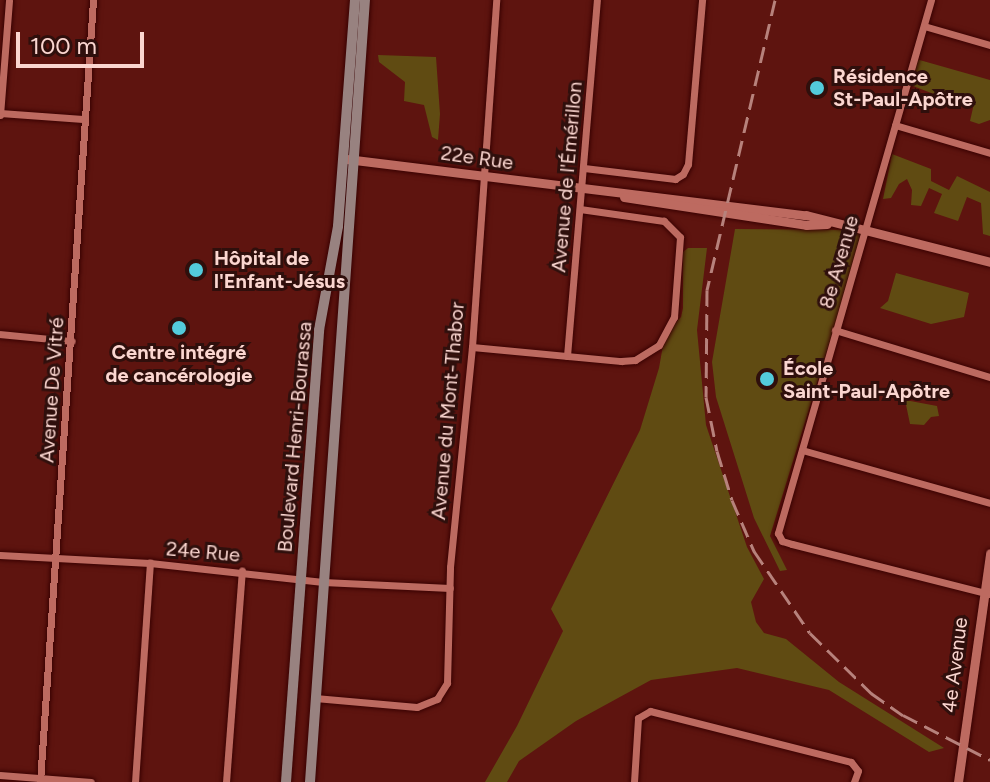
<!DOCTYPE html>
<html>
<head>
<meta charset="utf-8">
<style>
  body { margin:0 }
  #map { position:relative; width:990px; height:782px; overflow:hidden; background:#5e140f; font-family:Figtree,sans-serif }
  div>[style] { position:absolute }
  .green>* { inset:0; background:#604b12 }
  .roads { filter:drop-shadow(0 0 2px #390202) drop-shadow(0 0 2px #390202) }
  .minor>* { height:7px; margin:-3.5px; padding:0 3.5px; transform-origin:3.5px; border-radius:3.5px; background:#bd6a60 }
  .tertiary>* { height:9px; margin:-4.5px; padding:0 4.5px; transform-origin:4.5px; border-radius:4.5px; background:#bd6a60 }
  .secondary>* { height:10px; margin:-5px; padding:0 5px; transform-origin:5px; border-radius:5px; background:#988280 }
  .rail>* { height:3px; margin-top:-1.5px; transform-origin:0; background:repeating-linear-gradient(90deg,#b7827c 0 16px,transparent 0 24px) }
  .dots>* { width:22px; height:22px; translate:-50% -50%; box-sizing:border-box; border:4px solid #2f0f0c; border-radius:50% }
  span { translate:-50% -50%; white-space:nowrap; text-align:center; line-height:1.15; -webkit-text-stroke:6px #2f0f0c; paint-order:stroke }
  .poi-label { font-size:20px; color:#fbd6d0; font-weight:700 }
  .left { translate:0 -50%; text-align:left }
  .street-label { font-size:20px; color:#fbd6d0 }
  .scale { position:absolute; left:16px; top:32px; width:128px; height:36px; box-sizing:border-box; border:4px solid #fbd6d0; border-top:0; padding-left:10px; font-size:24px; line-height:28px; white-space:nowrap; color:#fbd6d0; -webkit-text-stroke:6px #2f0f0c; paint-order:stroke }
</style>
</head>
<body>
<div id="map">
  <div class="green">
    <div style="clip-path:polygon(378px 55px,436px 57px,440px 114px,438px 140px,432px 137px,424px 105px,404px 101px,405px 82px,379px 62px)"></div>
    <div style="clip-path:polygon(916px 59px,990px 80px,990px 120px,979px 124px,970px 121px,975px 99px,952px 101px,913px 86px)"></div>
    <div style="clip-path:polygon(892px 154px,931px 169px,931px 181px,949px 190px,957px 176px,990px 192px,990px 236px,983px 234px,981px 203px,967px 197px,958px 221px,934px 213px,942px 194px,929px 188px,921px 206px,911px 205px,912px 190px,907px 179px,899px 184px,891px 198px,883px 199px)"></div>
    <div style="clip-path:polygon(735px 229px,864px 230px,770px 536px,787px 570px,780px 571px,754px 518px,716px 397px,712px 362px)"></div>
    <div style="clip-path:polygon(688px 248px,707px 248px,697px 330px,706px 425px,747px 547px,764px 579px,751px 602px,756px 622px,764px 633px,786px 639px,839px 682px,944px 748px,929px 752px,829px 690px,737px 668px,651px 680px,576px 721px,519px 761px,507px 782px,485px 782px,517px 726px,563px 631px,551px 609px,640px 430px,659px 368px,665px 334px,681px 317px,683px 308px,683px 252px)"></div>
    <div style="clip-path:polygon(896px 273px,969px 293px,964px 317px,931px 324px,880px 308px,888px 301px)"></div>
    <div style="clip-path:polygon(905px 400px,937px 406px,939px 416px,931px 417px,924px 425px,910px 424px)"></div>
  </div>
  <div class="roads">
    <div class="minor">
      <div style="left:931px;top:0;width:555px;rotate:106.02deg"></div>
      <div style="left:778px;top:533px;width:9px;rotate:63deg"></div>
      <div style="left:782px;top:541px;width:10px;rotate:17deg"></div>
      <div style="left:792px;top:544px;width:204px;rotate:14.2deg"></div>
      <div style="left:924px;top:26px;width:69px;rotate:16.1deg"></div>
      <div style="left:0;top:113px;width:83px;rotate:4.1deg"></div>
      <div style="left:0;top:115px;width:115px;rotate:-85.5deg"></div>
      <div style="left:895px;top:125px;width:99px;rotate:16.4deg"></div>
      <div style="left:584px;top:168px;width:92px;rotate:6.9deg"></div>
      <div style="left:675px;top:179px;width:9px;rotate:-32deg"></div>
      <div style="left:683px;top:174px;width:11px;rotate:-63deg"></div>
      <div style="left:688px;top:164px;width:165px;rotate:-85.1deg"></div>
      <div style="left:835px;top:330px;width:162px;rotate:16.9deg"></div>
      <div style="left:0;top:334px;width:72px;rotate:5.6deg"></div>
      <div style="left:472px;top:347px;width:150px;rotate:5.4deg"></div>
      <div style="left:621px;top:361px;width:14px;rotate:-4deg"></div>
      <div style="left:635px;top:360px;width:28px;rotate:-32deg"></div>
      <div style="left:659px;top:345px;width:32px;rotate:-62deg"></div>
      <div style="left:674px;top:317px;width:80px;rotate:-85.7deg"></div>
      <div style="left:680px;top:237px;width:23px;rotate:-135deg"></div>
      <div style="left:664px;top:221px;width:85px;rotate:-171.9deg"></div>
      <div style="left:567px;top:356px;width:357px;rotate:-85.2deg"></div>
      <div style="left:802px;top:450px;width:195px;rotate:15.7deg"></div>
      <div style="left:0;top:555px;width:150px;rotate:3.1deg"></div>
      <div style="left:150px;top:563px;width:174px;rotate:6.3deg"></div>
      <div style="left:323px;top:582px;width:127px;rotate:2.7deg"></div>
      <div style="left:315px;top:698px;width:102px;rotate:5deg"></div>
      <div style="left:417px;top:707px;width:22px;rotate:-22deg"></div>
      <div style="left:437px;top:699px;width:19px;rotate:-58deg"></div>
      <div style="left:447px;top:683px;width:116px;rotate:-88.5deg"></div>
      <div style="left:450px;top:567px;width:221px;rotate:-84.3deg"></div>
      <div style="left:472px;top:347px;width:348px;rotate:-86deg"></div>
      <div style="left:0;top:775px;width:91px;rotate:4.4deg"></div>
      <div style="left:40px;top:782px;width:784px;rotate:-86.12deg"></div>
      <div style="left:135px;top:782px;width:220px;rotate:-86.1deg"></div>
      <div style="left:226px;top:782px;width:212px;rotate:-85.7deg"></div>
      <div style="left:634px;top:782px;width:64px;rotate:-86.4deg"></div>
      <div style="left:638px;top:718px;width:14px;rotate:-30deg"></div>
      <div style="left:650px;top:711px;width:207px;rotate:14.2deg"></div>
      <div style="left:851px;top:762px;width:11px;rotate:52deg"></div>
      <div style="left:858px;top:771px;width:12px;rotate:110deg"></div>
    </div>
    <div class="tertiary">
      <div style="left:347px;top:159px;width:462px;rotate:7deg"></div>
      <div style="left:806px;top:215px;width:190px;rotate:14.3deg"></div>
      <div style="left:624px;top:197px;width:184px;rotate:8.7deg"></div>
      <div style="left:806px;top:225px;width:21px;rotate:-3deg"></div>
      <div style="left:958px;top:782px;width:231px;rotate:-82deg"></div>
    </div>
    <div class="secondary">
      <div style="left:286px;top:782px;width:453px;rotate:-85.8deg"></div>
      <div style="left:319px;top:330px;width:106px;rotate:-79.6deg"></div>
      <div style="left:338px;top:226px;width:227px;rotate:-85.7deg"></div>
      <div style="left:310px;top:782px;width:784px;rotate:-85.98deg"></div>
    </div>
  </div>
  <div class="rail">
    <div style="left:775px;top:0;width:298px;rotate:103.2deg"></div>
    <div style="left:707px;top:290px;width:107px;rotate:90.5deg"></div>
    <div style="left:706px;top:397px;width:55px;rotate:78.5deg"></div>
    <div style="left:717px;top:451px;width:51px;rotate:73deg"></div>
    <div style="left:732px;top:500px;width:56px;rotate:66.7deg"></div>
    <div style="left:754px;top:551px;width:99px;rotate:55.7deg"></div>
    <div style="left:810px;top:633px;width:86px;rotate:44.5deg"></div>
    <div style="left:871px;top:693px;width:39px;rotate:35deg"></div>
    <div style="left:903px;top:715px;width:98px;rotate:27.3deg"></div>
  </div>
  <div class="dots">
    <div style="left:817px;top:88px;background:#53cbdb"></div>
    <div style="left:196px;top:270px;background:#53cbdb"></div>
    <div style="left:179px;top:328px;background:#53cbdb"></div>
    <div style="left:767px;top:379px;background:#53cbdb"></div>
  </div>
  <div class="poi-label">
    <span class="left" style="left:833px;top:88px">Résidence<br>St-Paul-Apôtre</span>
    <span class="left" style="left:214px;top:270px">Hôpital de<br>l'Enfant-Jésus</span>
    <span style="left:179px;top:364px">Centre intégré<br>de cancérologie</span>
    <span class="left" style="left:783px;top:380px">École<br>Saint-Paul-Apôtre</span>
  </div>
  <div class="street-label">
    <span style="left:477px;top:158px;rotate:8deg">22e Rue</span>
    <span style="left:567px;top:177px;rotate:-85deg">Avenue de l'Émérillon</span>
    <span style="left:839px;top:262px;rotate:-74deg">8e Avenue</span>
    <span style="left:52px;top:390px;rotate:-86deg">Avenue De Vitré</span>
    <span style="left:448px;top:411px;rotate:-85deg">Avenue du Mont-Thabor</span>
    <span style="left:295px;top:437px;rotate:-85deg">Boulevard Henri-Bourassa</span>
    <span style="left:203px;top:552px;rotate:5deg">24e Rue</span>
    <span style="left:955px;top:665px;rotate:-83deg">4e Avenue</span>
  </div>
  <div class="scale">100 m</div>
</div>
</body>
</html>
